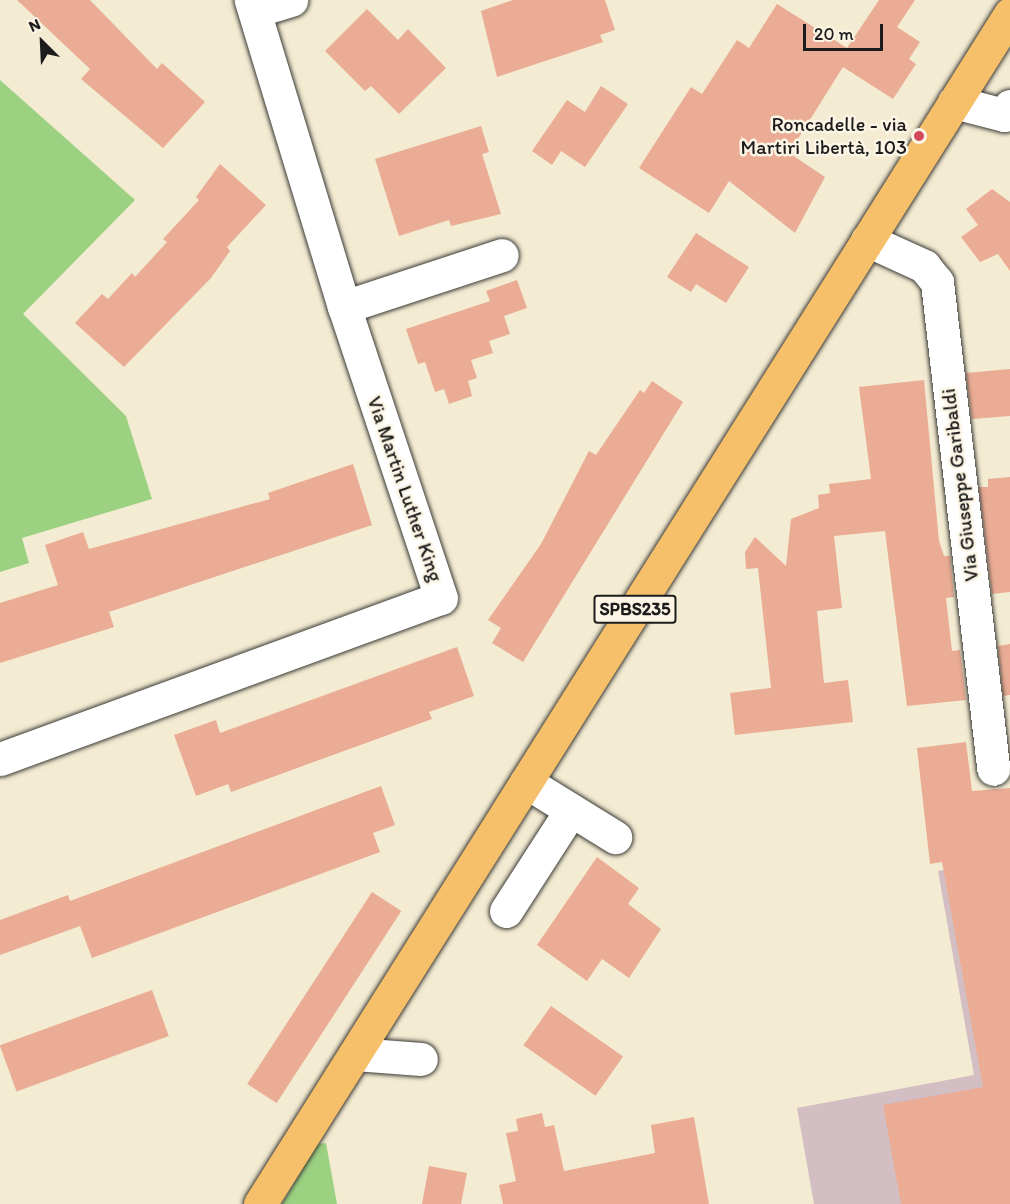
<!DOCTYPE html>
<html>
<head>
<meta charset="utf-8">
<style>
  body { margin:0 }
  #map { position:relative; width:1010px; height:1204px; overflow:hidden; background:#f3ebd2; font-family:Itim,sans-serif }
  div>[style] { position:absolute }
  .industrial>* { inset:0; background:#d2bec3 }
  .green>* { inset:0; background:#9cd182 }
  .building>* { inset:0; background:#eaac94; transform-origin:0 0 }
  .roads { filter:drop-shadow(0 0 2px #3c3b37) drop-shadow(0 0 2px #3c3b37) }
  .minor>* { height:33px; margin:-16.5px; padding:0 16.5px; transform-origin:16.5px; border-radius:16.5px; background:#fff }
  .major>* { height:33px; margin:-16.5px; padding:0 16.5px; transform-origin:16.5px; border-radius:16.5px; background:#f6c06b }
  .dots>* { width:16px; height:16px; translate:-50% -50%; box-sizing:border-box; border:3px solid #fcf5e5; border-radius:50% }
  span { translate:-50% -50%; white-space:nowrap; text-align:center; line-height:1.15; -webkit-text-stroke:5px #fcf5e5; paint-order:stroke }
  .shield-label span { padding:2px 4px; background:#fcf5e5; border:2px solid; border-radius:4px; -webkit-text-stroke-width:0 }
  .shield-label { font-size:18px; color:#1c1c1c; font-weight:700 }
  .poi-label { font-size:20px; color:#1c1c1c }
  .right { translate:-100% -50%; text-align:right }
  .street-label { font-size:20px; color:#1c1c1c }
  .north { position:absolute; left:12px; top:12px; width:60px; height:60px; -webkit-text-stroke:4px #fcf5e5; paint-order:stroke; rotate:336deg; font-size:16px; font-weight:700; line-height:24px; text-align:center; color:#1c1c1c }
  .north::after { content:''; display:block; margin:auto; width:21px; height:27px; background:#1c1c1c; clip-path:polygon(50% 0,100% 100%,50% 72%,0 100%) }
  .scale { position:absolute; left:803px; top:24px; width:80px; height:27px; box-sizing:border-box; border:3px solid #1c1c1c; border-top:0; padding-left:8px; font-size:18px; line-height:21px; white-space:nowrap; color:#1c1c1c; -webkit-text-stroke:4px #fcf5e5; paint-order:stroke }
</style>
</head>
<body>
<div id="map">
  <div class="industrial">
    <div style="clip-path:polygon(1010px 858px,1010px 1204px,814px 1204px,797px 1108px,974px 1075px,938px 871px)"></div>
  </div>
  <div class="green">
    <div style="clip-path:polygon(0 80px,135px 200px,23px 314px,126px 416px,152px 499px,22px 538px,29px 563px,0 572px)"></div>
    <div style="clip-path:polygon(326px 1143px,337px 1204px,282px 1204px,317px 1144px)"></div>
  </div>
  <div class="building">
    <div style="clip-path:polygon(17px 0,90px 0,157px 69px,162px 63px,205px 102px,163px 148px,81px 79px,90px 69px)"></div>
    <div style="clip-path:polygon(513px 0,605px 0,615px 30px,600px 35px,603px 42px,497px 77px,481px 11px)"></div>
    <div style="clip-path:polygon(879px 0,915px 0,897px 27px,920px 42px,909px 59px,916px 64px,893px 99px,843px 67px,789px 153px,825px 177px,795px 233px,729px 181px,709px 213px,639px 168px,691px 87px,702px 94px,737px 40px,749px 48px,777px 4px,847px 48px)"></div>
    <div style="clip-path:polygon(367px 9px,398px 40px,408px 29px,446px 68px,399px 114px,371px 86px,365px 91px,325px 51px)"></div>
    <div style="clip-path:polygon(601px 86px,628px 104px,585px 167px,561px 151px,552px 165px,532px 151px,567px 100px,585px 112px)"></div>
    <div style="clip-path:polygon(481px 126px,489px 152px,482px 154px,501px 214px,451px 226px,449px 220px,399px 236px,375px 159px)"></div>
    <div style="clip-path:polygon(220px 164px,266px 205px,227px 247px,230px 251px,211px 278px,124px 367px,75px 323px,102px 294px,108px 299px,132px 273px,135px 277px,167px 242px,163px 239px,199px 200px,196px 197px)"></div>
    <div style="clip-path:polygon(992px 189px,1010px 202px,1010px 271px,998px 254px,980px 262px,961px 237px,978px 225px,966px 209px)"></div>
    <div style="clip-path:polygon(696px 233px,749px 267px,726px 303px,696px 284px,691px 292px,667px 277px)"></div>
    <div style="clip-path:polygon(517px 280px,527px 308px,504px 316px,510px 334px,489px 341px,493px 353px,471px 360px,477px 378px,468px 381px,472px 396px,449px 404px,444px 389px,435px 392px,425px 362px,418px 364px,406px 329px,490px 301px,486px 291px)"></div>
    <div style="clip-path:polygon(1010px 369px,1010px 416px,972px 419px,966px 373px)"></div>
    <div style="clip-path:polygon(924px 380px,939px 541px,944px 556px,950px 556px,954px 597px,946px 598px,952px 651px,960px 650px,966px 700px,907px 706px,885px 531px,834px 536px,842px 608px,817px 611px,824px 683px,848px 680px,853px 722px,735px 735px,730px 693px,771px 688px,758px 568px,746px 569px,745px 552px,755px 537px,786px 566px,791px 519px,819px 508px,818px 495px,830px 493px,829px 484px,871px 479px,859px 387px)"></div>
    <div style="clip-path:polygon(652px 381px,683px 402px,523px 662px,492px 643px,501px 628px,488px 620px,541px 544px,589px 451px,596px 455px,640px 390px,644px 393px)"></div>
    <div style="clip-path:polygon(353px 464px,372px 525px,109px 612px,114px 627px,0 663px,0 603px,58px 585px,45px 545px,83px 532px,89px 549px,270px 499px,268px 493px)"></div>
    <div style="clip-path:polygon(1010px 477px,1010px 592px,992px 594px,979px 487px,988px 487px,988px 479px)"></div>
    <div style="clip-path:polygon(1010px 644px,1010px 695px,1003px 696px,998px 646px)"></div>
    <div style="clip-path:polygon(457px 647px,474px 696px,429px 712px,432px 719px,231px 792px,228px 784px,196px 796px,174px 735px,216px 720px,220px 733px)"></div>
    <div style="clip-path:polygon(966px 742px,972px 791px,1010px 788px,1010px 1204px,901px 1204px,883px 1105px,983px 1087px,942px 862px,930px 864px,917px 748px)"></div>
    <div style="clip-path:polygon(381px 786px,395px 825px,373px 833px,380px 852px,92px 958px,80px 926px,0 955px,0 920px,68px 895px,70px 901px)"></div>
    <div style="clip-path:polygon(597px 857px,639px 888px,628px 904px,661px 929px,629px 978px,602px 959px,587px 981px,537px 945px)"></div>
    <div style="left:372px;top:892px;width:35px;height:229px;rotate:33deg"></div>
    <div style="left:152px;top:990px;width:49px;height:162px;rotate:70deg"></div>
    <div style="left:551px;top:1006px;width:88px;height:48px;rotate:35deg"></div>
    <div style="clip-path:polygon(542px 1113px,545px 1127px,554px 1125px,564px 1171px,655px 1153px,651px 1125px,694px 1117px,709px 1204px,503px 1204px,499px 1185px,516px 1181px,506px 1133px,518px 1131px,516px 1119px)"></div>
    <div style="clip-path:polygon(429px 1166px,467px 1173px,461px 1204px,422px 1204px)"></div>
  </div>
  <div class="roads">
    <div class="minor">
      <div style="left:255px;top:11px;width:38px;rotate:-17deg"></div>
      <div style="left:954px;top:102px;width:52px;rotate:14.6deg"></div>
      <div style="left:1004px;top:115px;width:11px;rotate:-56deg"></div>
      <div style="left:867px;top:240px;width:63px;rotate:24.5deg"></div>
      <div style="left:924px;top:266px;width:21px;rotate:51deg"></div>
      <div style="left:937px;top:282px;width:490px;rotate:83.4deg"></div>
      <div style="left:344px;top:307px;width:166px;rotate:-18.2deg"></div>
      <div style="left:0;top:759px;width:469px;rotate:-20.1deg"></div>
      <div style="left:441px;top:598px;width:307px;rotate:-108.4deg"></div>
      <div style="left:344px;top:307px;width:321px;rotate:-106.9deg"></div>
      <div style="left:526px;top:782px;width:105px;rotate:31.7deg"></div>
      <div style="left:506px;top:911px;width:120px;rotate:-57.2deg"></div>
      <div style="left:355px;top:1054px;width:66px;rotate:4.3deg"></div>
    </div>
    <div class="major">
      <div style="left:260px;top:1204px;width:1407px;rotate:-57.78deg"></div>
    </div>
  </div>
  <div class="dots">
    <div style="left:919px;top:136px;background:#d1495b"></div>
  </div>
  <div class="shield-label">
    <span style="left:635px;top:609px">SPBS235</span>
  </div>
  <div class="poi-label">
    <span class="right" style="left:907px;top:136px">Roncadelle - via<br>Martiri Libertà, 103</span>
  </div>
  <div class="street-label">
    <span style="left:960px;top:485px;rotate:-97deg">Via Giuseppe Garibaldi</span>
    <span style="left:405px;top:489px;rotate:71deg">Via Martin Luther King</span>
  </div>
  <div class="north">N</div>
  <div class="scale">20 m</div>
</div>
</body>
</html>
